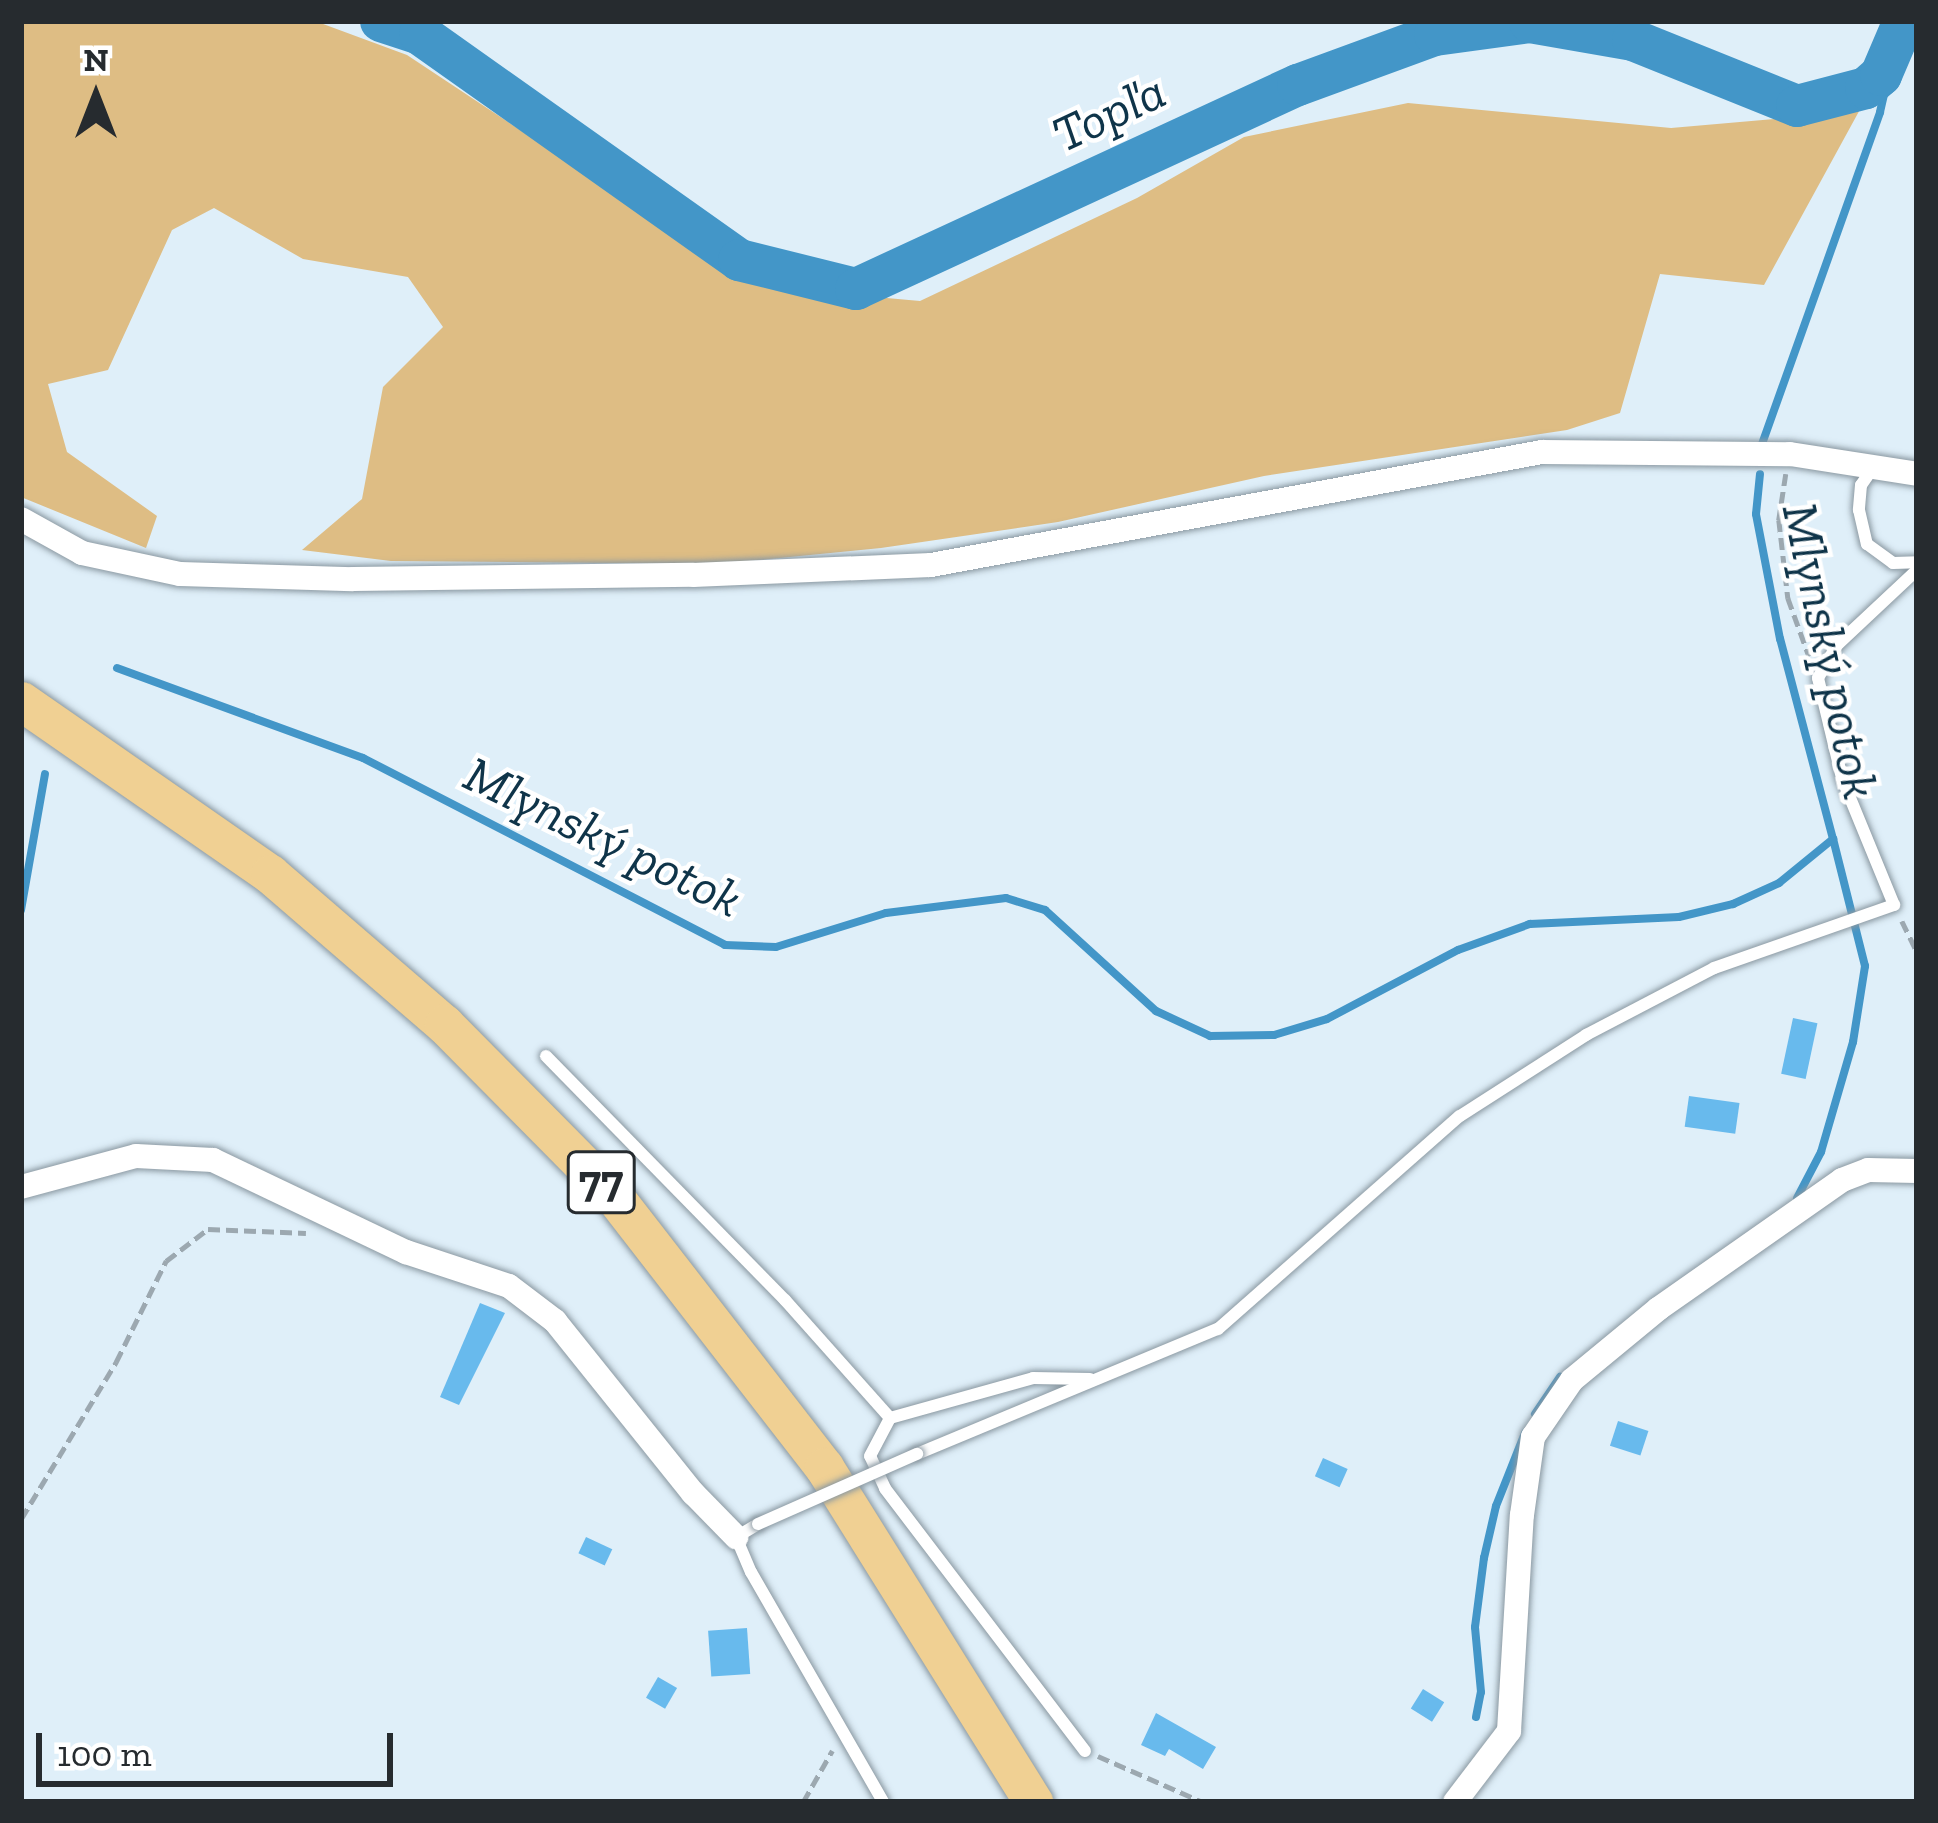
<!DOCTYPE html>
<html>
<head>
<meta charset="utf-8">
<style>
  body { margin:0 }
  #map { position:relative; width:1938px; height:1823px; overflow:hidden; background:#dfeff9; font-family:"Zilla Slab",serif }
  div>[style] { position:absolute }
  .green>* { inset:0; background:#debd84 }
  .stream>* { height:8px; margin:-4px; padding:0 4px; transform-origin:4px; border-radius:4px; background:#4396c8 }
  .river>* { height:42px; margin:-21px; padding:0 21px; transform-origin:21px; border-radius:21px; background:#4396c8 }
  .building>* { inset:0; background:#68baed; transform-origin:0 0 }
  .path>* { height:4.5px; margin-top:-2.25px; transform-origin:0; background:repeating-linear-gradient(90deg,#9ca8b0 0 12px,transparent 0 18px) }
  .roads { filter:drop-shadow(0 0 3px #8a98a1) drop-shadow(0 0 3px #8a98a1) }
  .lane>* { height:12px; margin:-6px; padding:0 6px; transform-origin:6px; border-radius:6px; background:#fff }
  .street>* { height:24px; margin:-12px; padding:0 12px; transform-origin:12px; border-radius:12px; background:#fff }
  .primary>* { height:39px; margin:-19.5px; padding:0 19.5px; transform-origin:19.5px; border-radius:19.5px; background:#f0d093 }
  .bridges { filter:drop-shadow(0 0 3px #8a98a1) drop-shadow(0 0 3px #8a98a1) }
  .lane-bridge>* { height:12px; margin:-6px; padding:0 6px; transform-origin:6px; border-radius:6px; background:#fff }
  span { translate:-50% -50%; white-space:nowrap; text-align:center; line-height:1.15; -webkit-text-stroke:9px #fff; paint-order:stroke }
  .shield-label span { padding:3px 9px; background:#fff; border:3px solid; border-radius:9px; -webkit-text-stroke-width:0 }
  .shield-label { font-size:45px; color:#262b2f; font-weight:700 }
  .water-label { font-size:51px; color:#0f3449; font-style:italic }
  .frame { position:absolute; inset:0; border:24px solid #262b2f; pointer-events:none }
  .north { position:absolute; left:36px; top:36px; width:120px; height:120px; -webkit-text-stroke:9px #fff; paint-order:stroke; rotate:0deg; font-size:33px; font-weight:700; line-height:48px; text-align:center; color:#262b2f }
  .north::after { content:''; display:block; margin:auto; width:42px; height:54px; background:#262b2f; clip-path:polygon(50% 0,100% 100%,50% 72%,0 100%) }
  .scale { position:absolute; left:36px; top:1733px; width:357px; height:54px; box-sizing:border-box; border:6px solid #262b2f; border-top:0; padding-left:15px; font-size:36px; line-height:42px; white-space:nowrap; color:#262b2f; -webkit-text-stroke:9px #fff; paint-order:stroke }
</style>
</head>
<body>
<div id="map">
  <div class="green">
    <div style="clip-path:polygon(21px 21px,315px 21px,407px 55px,627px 201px,798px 290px,920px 301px,1137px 198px,1244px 137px,1408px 103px,1671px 128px,1809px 116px,1869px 93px,1764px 285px,1660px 274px,1620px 413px,1567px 430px,1264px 476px,1058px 522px,881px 548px,719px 564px,391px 561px,302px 550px,362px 499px,383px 387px,443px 327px,408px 277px,303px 259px,214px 208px,172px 230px,108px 370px,48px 384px,67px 452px,157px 516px,146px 548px,21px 497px)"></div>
  </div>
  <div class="stream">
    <div style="left:1762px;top:444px;width:352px;rotate:-70.4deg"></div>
    <div style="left:1880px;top:112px;width:63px;rotate:-77.1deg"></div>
    <div style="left:117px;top:668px;width:262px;rotate:20.1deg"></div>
    <div style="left:363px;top:758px;width:407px;rotate:27.3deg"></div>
    <div style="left:725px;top:945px;width:51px;rotate:2.2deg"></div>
    <div style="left:776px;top:947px;width:115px;rotate:-17.2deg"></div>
    <div style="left:886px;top:913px;width:121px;rotate:-7.1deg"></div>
    <div style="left:1006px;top:898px;width:41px;rotate:17.1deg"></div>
    <div style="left:1045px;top:910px;width:150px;rotate:42.3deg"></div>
    <div style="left:1156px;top:1011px;width:60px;rotate:24.8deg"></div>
    <div style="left:1210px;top:1036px;width:64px;rotate:-0.9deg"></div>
    <div style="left:1274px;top:1035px;width:55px;rotate:-16.8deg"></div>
    <div style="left:1327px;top:1019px;width:148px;rotate:-27.8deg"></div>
    <div style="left:1458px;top:950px;width:77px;rotate:-19.9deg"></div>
    <div style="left:1530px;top:924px;width:149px;rotate:-2.7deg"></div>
    <div style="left:1679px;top:917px;width:56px;rotate:-13.5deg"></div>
    <div style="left:1733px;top:904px;width:51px;rotate:-24.5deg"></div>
    <div style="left:1779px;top:883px;width:70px;rotate:-39.2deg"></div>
    <div style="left:1833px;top:839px;width:207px;rotate:-104.8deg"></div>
    <div style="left:1780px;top:639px;width:127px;rotate:-100.9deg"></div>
    <div style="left:1756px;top:514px;width:40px;rotate:-84.3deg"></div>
    <div style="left:21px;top:910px;width:138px;rotate:-80deg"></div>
    <div style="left:1797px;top:1198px;width:52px;rotate:-62.4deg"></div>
    <div style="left:1821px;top:1152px;width:115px;rotate:-73.8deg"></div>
    <div style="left:1853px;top:1042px;width:77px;rotate:-81deg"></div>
    <div style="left:1865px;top:966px;width:131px;rotate:-104.1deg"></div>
    <div style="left:1535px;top:1414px;width:45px;rotate:-56deg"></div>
    <div style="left:1476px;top:1717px;width:25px;rotate:-79deg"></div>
    <div style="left:1481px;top:1692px;width:65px;rotate:-95.3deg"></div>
    <div style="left:1475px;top:1627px;width:70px;rotate:-82.6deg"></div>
    <div style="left:1484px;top:1558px;width:53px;rotate:-77deg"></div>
    <div style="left:1496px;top:1506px;width:79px;rotate:-68.3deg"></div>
  </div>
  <div class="river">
    <div style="left:381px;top:21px;width:41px;rotate:18.4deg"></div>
    <div style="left:420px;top:34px;width:391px;rotate:35.3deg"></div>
    <div style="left:739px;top:260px;width:121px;rotate:13.9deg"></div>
    <div style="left:856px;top:289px;width:487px;rotate:-24.8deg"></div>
    <div style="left:1298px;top:85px;width:146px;rotate:-20.1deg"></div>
    <div style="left:1435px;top:35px;width:96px;rotate:-7.8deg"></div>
    <div style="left:1530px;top:22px;width:105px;rotate:9.9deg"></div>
    <div style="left:1633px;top:40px;width:177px;rotate:21.9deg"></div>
    <div style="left:1797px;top:106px;width:71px;rotate:-14.6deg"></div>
    <div style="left:1866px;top:88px;width:20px;rotate:-41deg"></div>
    <div style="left:1881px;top:75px;width:59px;rotate:-66.9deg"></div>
  </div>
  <div class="building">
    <div style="left:1793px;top:1018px;width:25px;height:57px;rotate:12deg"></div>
    <div style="left:1689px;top:1096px;width:51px;height:31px;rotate:8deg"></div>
    <div style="clip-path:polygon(480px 1303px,505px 1313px,459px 1405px,440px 1397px)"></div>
    <div style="left:1618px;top:1421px;width:32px;height:26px;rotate:18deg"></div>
    <div style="left:1323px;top:1458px;width:27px;height:20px;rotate:24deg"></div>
    <div style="left:586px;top:1537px;width:29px;height:18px;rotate:25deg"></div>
    <div style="left:747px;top:1628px;width:46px;height:39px;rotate:86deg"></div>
    <div style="left:658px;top:1677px;width:22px;height:24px;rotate:30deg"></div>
    <div style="left:1423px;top:1689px;width:25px;height:23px;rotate:32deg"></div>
    <div style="clip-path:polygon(1156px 1713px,1216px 1747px,1203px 1769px,1169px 1749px,1165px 1756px,1141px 1745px)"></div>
  </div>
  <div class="path">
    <div style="left:1786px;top:474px;width:47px;rotate:98.7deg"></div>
    <div style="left:1779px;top:520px;width:79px;rotate:83.4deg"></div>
    <div style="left:1788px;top:598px;width:62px;rotate:70.1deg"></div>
    <div style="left:1902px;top:921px;width:34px;rotate:64deg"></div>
    <div style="left:21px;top:1519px;width:184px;rotate:-58.8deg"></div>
    <div style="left:116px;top:1362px;width:113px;rotate:-63.7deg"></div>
    <div style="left:166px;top:1261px;width:53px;rotate:-37.3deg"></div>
    <div style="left:208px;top:1229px;width:98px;rotate:2.3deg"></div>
    <div style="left:1098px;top:1756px;width:115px;rotate:23.7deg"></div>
    <div style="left:803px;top:1802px;width:59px;rotate:-60.4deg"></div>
  </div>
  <div class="roads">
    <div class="lane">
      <div style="left:1873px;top:468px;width:21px;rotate:125deg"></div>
      <div style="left:1861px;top:485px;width:25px;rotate:95deg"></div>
      <div style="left:1859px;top:510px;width:35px;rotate:77deg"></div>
      <div style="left:1867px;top:544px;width:32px;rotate:36deg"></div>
      <div style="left:1893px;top:563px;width:24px;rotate:-2deg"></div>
      <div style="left:546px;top:1056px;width:342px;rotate:45.6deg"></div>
      <div style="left:785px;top:1300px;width:158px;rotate:48.3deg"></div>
      <div style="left:917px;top:1454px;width:326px;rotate:-22.6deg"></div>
      <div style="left:1218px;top:1329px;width:322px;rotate:-41.4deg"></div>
      <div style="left:1460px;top:1116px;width:150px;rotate:-32.7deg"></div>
      <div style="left:1586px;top:1035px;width:144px;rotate:-27.6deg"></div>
      <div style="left:1714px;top:968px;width:191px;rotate:-19.3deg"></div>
      <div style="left:1894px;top:905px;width:137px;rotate:-112.3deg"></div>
      <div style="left:1842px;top:778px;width:103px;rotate:-103.5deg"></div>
      <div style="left:1818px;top:678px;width:39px;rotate:-60deg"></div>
      <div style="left:1838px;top:644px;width:108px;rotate:-43.1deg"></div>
      <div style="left:758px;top:1524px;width:26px;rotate:149deg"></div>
      <div style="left:736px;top:1537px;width:38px;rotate:67deg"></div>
      <div style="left:751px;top:1572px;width:265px;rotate:60.1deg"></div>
      <div style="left:1085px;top:1751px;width:330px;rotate:-127.3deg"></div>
      <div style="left:885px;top:1488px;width:35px;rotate:-115deg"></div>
      <div style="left:870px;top:1456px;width:43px;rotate:-62.2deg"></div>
      <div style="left:890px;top:1418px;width:148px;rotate:-15.6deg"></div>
      <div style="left:1033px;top:1378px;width:57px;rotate:1deg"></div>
    </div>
    <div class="street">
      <div style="left:21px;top:519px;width:70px;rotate:29.1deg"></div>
      <div style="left:82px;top:553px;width:100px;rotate:12.1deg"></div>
      <div style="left:180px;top:574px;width:173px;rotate:1.7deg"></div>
      <div style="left:353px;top:579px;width:340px;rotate:-0.7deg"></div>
      <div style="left:693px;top:575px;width:238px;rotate:-2.4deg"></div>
      <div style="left:931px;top:565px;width:621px;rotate:-10.48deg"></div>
      <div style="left:1542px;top:452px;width:248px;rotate:0.5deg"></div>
      <div style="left:1790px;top:454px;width:129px;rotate:8.9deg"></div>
      <div style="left:21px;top:1187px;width:119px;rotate:-15.1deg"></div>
      <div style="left:136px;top:1156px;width:77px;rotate:3deg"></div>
      <div style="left:213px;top:1160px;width:214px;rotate:25.5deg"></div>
      <div style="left:406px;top:1252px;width:108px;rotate:18.3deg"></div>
      <div style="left:509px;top:1286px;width:58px;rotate:37.3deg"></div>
      <div style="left:555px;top:1321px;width:221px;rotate:51.3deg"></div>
      <div style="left:693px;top:1493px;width:62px;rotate:45.7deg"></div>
      <div style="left:1455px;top:1802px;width:89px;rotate:-52.7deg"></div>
      <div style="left:1509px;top:1731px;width:216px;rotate:-86.6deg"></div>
      <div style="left:1522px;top:1515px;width:79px;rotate:-82deg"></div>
      <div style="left:1533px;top:1437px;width:69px;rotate:-55.6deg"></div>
      <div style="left:1572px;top:1380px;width:112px;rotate:-39.5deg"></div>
      <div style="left:1658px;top:1309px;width:225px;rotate:-35deg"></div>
      <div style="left:1842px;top:1180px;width:28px;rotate:-21deg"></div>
      <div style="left:1868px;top:1170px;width:49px;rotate:1.2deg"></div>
    </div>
    <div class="primary">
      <div style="left:21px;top:701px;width:303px;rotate:34.8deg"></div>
      <div style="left:270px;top:874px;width:230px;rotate:40.8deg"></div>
      <div style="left:444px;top:1024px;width:240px;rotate:45.3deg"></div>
      <div style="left:613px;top:1195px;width:344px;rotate:52.2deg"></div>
      <div style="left:824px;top:1467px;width:395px;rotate:58deg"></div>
    </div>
  </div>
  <div class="bridges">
    <div class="lane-bridge">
      <div style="left:758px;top:1524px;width:174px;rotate:-23.8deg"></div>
    </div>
  </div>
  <div class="shield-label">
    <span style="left:601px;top:1182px">77</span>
  </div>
  <div class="water-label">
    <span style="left:1109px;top:113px;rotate:-25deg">Topľa</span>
    <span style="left:1830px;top:651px;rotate:78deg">Mlynský potok</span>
    <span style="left:603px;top:837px;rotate:26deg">Mlynský potok</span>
  </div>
  <div class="frame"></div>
  <div class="north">N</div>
  <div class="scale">100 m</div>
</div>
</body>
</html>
